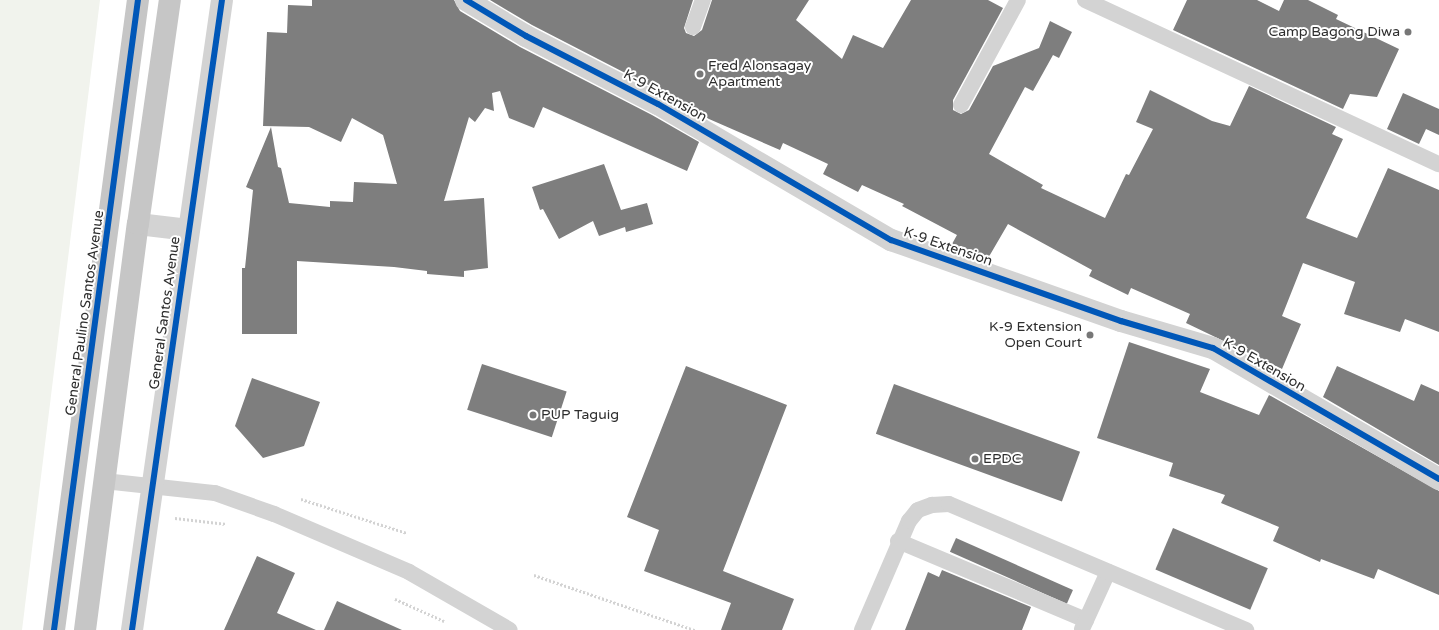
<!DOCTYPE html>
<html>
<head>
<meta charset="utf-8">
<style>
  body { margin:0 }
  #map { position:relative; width:1439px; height:630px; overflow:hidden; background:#fff; font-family:"Varela Round",sans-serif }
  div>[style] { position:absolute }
  .green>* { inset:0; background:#f1f3ed }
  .building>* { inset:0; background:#7e7e7e; transform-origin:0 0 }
  .path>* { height:2.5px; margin-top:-1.25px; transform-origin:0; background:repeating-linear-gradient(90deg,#d3d3d3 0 2px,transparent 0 4px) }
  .lane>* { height:16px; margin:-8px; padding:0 8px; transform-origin:8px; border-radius:8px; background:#d3d3d3 }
  .street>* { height:22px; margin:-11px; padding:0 11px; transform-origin:11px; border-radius:11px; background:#d3d3d3 }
  .primary>* { height:22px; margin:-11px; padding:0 11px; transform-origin:11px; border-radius:11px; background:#c6c6c6 }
  .cycleway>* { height:6px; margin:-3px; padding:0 3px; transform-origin:3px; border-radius:3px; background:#0057b8 }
  .dots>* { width:11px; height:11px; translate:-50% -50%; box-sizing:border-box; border:2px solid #fff; border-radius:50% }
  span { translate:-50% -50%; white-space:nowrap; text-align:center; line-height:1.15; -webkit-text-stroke:4px #fff; paint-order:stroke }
  .poi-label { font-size:14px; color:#2e2e2e }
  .right { translate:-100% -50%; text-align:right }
  .left { translate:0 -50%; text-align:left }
  .street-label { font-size:14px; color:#2e2e2e }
</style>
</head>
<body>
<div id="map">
  <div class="green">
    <div style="clip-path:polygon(0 0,100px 0,22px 630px,0 630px)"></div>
  </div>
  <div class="building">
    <div style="clip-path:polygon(312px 0,454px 0,460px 11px,520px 47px,652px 115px,699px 142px,687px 171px,543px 107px,534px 128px,509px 118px,500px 91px,492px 93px,494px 111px,485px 108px,475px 122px,469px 117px,444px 201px,484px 198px,488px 268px,464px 271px,464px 277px,427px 274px,427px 271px,394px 267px,297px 261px,297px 334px,242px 334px,242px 268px,245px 268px,253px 190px,246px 187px,271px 127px,278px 167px,281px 168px,289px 203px,330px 207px,330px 201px,353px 202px,354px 182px,397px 184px,383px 135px,352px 118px,341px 142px,309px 127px,263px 126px,267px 32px,287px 33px,288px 5px,312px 6px)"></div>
    <div style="clip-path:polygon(490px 0,693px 0,684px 28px,686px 33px,694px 36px,702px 30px,712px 0,809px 0,796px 20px,842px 59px,853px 35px,883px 48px,911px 0,988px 0,1003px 8px,953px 100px,953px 110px,961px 114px,969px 110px,993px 66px,1039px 48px,1050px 21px,1072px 32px,1059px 58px,1053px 55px,1033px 91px,1025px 87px,989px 154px,1043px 185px,1041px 188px,1105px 218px,1126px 174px,1129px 175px,1153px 129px,1136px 122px,1150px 90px,1212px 121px,1230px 126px,1249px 86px,1336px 127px,1332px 134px,1343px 139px,1306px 218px,1357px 238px,1388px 168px,1439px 190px,1439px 332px,1405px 319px,1400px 332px,1344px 314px,1355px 282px,1303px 263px,1282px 316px,1301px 324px,1282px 369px,1186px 323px,1190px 314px,1131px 288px,1128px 295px,1089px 276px,1092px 270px,1008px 224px,987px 260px,970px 255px,952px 244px,957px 235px,902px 206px,904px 204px,862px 185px,858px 192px,823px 174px,828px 164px,783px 143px,780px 150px,709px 119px,664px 93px,532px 25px)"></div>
    <div style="clip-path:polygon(1187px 0,1257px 0,1279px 11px,1284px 0,1308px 0,1338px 15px,1336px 19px,1399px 49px,1377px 97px,1350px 94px,1343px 109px,1173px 30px)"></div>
    <div style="clip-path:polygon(1403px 93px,1439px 109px,1439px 135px,1426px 129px,1419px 144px,1387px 129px)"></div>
    <div style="clip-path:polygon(604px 164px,621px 210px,647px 203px,653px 224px,626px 232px,625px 227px,599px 236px,593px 221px,559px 239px,543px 209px,540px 210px,532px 187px)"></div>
    <div style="clip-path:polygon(1129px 342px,1210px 369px,1200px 392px,1259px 415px,1269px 395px,1439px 491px,1439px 595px,1378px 569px,1374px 579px,1321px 559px,1320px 562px,1273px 541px,1279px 527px,1221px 503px,1225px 495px,1169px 476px,1173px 463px,1097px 438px)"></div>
    <div style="left:482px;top:364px;width:89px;height:48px;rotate:18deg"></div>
    <div style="clip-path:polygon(686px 366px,787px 405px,723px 571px,794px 599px,782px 630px,721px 630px,731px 603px,644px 571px,659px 530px,627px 517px)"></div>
    <div style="clip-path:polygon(1337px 366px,1414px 401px,1421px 384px,1439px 392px,1439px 465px,1323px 397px)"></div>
    <div style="clip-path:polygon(252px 378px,320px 402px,304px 446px,263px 458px,235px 426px)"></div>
    <div style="left:894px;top:384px;width:198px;height:53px;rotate:20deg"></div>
    <div style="left:1173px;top:528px;width:103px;height:45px;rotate:23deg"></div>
    <div style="left:956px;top:538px;width:128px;height:15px;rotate:24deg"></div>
    <div style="clip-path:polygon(257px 556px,295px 573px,277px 613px,316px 630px,224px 630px)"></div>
    <div style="clip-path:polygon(942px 570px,1031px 607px,1022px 630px,905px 630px,928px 572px,939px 577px)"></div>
    <div style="clip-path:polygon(337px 601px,402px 630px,324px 630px)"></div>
  </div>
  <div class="path">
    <div style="left:301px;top:499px;width:111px;rotate:17.8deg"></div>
    <div style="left:175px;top:518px;width:52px;rotate:6.6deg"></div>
    <div style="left:534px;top:575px;width:170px;rotate:18.9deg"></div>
    <div style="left:395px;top:599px;width:54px;rotate:24.2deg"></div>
  </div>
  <div class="lane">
    <div style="left:1085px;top:0;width:390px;rotate:24.9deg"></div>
    <div style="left:693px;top:27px;width:29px;rotate:-70deg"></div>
    <div style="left:961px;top:105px;width:119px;rotate:-61.5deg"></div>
    <div style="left:104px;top:481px;width:112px;rotate:6.2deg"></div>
    <div style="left:215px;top:493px;width:63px;rotate:19.6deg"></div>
    <div style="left:274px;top:514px;width:147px;rotate:23.2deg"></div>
    <div style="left:409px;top:572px;width:116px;rotate:29.9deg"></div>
    <div style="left:898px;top:541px;width:204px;rotate:22.8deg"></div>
    <div style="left:1082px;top:629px;width:63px;rotate:-65.5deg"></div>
    <div style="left:862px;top:630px;width:119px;rotate:-66.7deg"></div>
    <div style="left:909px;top:521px;width:14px;rotate:-51deg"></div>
    <div style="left:918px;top:510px;width:15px;rotate:-20deg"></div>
    <div style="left:932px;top:505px;width:17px;rotate:-3deg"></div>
    <div style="left:949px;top:504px;width:323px;rotate:23deg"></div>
  </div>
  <div class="street">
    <div style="left:466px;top:0;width:70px;rotate:31deg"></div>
    <div style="left:526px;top:36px;width:148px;rotate:27.3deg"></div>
    <div style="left:658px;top:104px;width:270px;rotate:30.3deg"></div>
    <div style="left:891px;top:240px;width:244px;rotate:19.4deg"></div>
    <div style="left:1121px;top:321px;width:96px;rotate:16.4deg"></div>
    <div style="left:1213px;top:348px;width:261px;rotate:30.1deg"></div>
    <div style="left:138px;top:224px;width:51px;rotate:6.7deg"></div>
    <div style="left:132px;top:630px;width:636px;rotate:-81.87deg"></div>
  </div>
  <div class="primary">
    <div style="left:54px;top:630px;width:636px;rotate:-82.41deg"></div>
    <div style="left:85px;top:630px;width:409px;rotate:-82.6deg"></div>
    <div style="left:138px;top:224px;width:226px;rotate:-81.9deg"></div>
  </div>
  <div class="cycleway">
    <div style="left:466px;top:0;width:70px;rotate:31deg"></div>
    <div style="left:526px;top:36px;width:148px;rotate:27.3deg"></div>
    <div style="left:658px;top:104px;width:270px;rotate:30.3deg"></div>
    <div style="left:891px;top:240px;width:244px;rotate:19.4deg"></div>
    <div style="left:1121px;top:321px;width:96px;rotate:16.4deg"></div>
    <div style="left:1213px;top:348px;width:261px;rotate:30.1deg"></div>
    <div style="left:54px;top:630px;width:636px;rotate:-82.41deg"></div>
    <div style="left:132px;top:630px;width:636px;rotate:-81.87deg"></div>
  </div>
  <div class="dots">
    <div style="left:1408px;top:32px;background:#777"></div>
    <div style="left:700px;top:74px;background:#777"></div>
    <div style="left:1090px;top:335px;background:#777"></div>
    <div style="left:533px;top:415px;background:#777"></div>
    <div style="left:975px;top:459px;background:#777"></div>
  </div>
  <div class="poi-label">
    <span class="right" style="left:1400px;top:32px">Camp Bagong Diwa</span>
    <span class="left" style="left:708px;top:74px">Fred Alonsagay<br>Apartment</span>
    <span class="right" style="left:1082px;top:335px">K-9 Extension<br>Open Court</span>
    <span class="left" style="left:541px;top:415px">PUP Taguig</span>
    <span class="left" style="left:983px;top:459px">EPDC</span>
  </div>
  <div class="street-label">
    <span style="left:665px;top:96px;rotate:29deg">K-9 Extension</span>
    <span style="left:948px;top:247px;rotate:19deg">K-9 Extension</span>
    <span style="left:85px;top:313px;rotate:-82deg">General Paulino Santos Avenue</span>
    <span style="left:165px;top:313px;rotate:-82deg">General Santos Avenue</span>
    <span style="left:1264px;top:365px;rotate:30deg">K-9 Extension</span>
  </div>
</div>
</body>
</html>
